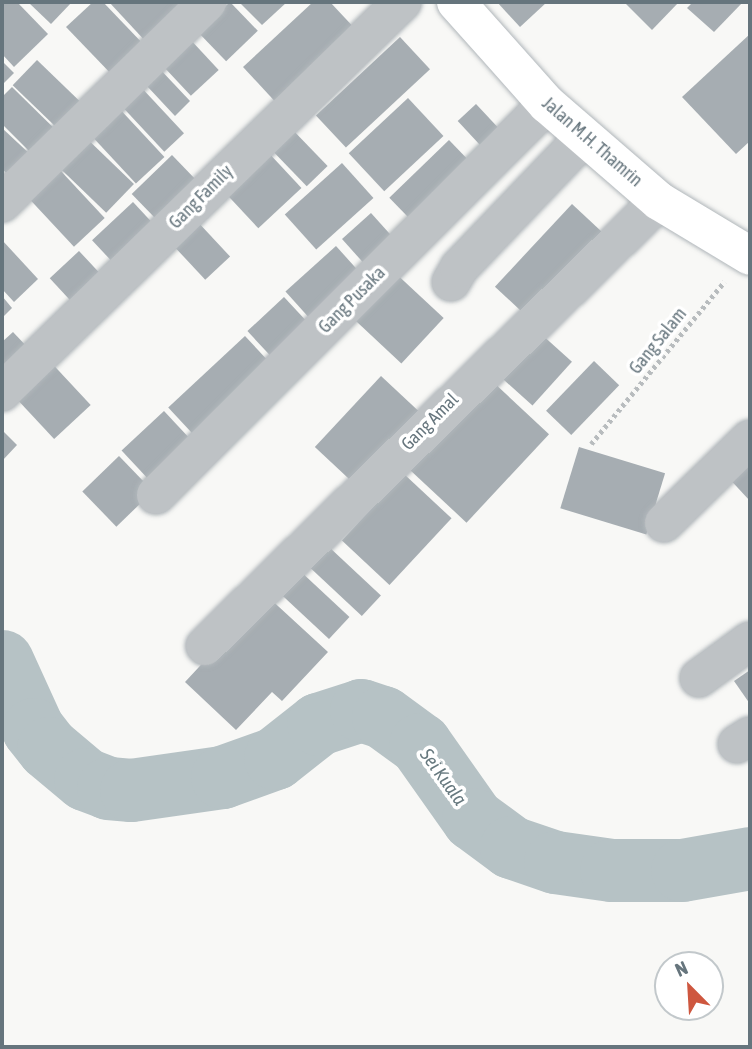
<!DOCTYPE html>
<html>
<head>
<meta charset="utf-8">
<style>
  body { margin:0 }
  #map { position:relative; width:752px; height:1049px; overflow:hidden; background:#f8f8f6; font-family:"Asap Condensed",sans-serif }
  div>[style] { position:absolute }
  .river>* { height:63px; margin:-31.5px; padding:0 31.5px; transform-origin:31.5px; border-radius:31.5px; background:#b6c2c5 }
  .building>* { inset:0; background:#a6adb2; transform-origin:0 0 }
  .path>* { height:4.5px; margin-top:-2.25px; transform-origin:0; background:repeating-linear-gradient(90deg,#b8bcbe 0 3.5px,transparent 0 7px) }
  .roads { filter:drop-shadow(0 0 2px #b0b6ba) drop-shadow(0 0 2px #b0b6ba) }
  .street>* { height:38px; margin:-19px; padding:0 19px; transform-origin:19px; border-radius:19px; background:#bec2c5 }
  .secondary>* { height:38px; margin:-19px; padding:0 19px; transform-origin:19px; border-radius:19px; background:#fff }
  span { translate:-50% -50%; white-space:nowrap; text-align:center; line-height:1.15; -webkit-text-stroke:7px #fff; paint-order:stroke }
  .street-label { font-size:18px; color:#66757d }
  .water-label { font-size:19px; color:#67797f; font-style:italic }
  .frame { position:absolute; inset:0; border:4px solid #66757d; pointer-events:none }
  .north { position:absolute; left:654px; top:951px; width:70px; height:70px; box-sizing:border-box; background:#fff; border:2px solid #c2c8cb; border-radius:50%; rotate:336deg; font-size:19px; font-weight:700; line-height:28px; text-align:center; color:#66757d }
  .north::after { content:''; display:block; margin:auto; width:24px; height:32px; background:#ce573f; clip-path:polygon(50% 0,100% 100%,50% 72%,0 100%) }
</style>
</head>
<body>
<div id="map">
  <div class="river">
    <div style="left:2px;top:661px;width:75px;rotate:65.5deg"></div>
    <div style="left:33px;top:729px;width:24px;rotate:52deg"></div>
    <div style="left:48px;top:748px;width:48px;rotate:40deg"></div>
    <div style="left:85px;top:779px;width:25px;rotate:21deg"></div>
    <div style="left:108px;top:788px;width:23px;rotate:5deg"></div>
    <div style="left:131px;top:790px;width:92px;rotate:-8.1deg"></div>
    <div style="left:222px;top:777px;width:56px;rotate:-19.7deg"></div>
    <div style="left:275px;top:758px;width:55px;rotate:-38.3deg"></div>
    <div style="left:318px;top:724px;width:45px;rotate:-18deg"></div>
    <div style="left:361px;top:710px;width:23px;rotate:18deg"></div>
    <div style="left:383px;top:717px;width:46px;rotate:36.1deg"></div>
    <div style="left:420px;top:744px;width:92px;rotate:54.8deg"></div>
    <div style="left:473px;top:819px;width:47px;rotate:36.4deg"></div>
    <div style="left:511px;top:847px;width:46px;rotate:18.8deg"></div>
    <div style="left:555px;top:862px;width:57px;rotate:8.1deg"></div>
    <div style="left:611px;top:870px;width:71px"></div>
    <div style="left:682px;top:870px;width:69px;rotate:-10deg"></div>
  </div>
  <div class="building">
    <div style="clip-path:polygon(2px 2px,17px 2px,48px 34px,14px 67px,2px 54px)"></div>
    <div style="clip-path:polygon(28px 2px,72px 2px,51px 24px)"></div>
    <div style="clip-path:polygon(93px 2px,103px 2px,147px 48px,115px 78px,66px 27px)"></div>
    <div style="clip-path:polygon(109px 2px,178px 2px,185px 10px,148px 44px)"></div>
    <div style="left:230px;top:2px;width:40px;height:44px;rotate:46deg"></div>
    <div style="clip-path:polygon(239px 2px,287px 2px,262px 25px)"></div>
    <div style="clip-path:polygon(313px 2px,330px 2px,360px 34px,281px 108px,243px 67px)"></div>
    <div style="clip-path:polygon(497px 2px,547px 2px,520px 27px)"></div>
    <div style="clip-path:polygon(624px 2px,679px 2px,652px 30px)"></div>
    <div style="clip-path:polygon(693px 2px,743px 2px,714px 32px,687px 8px)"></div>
    <div style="clip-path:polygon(750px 34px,750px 141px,736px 154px,682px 97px)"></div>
    <div style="left:188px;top:37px;width:45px;height:38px;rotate:47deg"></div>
    <div style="left:400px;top:37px;width:44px;height:115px;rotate:47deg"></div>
    <div style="left:37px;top:60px;width:71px;height:35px;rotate:44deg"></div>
    <div style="clip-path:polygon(2px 61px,14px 73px,2px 85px)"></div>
    <div style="clip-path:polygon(157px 66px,190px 101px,175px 116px,146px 85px)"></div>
    <div style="left:139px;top:85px;width:66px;height:27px;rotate:47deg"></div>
    <div style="clip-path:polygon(12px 87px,62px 136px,38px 160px,2px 124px,2px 97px)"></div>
    <div style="left:408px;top:98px;width:52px;height:81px;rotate:47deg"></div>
    <div style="left:476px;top:104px;width:48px;height:25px;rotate:47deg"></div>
    <div style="left:116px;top:105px;width:71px;height:39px;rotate:47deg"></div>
    <div style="left:288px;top:125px;width:57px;height:29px;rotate:46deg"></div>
    <div style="clip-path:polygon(2px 128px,33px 157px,13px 179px,2px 169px)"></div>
    <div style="left:80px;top:132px;width:75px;height:40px;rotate:44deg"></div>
    <div style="left:449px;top:140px;width:43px;height:83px;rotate:46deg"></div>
    <div style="left:266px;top:150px;width:52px;height:59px;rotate:47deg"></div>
    <div style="left:172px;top:155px;width:43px;height:56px;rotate:46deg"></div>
    <div style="left:342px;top:163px;width:47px;height:77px;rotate:48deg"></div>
    <div style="left:59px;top:169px;width:67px;height:42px;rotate:47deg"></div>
    <div style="left:133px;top:202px;width:44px;height:56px;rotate:47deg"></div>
    <div style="left:572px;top:204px;width:44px;height:113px;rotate:43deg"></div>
    <div style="left:371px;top:213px;width:40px;height:39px;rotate:48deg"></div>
    <div style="left:196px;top:220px;width:50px;height:34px;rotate:47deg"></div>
    <div style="clip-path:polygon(2px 240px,38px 279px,14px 302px,2px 289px)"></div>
    <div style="left:336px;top:246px;width:45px;height:68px;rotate:48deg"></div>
    <div style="left:79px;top:251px;width:35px;height:40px;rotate:47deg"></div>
    <div style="left:391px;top:269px;width:72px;height:62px;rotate:43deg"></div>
    <div style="clip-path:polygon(2px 296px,12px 308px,2px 318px)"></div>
    <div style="left:284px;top:297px;width:44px;height:50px;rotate:47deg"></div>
    <div style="clip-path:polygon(13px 332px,30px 350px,2px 366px,2px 342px)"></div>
    <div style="left:540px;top:333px;width:43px;height:59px;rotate:42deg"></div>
    <div style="left:245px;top:336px;width:42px;height:105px;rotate:47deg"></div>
    <div style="left:45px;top:356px;width:67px;height:50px;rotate:47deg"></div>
    <div style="left:594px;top:361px;width:35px;height:69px;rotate:44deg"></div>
    <div style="left:381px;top:376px;width:56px;height:97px;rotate:43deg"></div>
    <div style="left:492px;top:381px;width:78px;height:121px;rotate:43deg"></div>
    <div style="left:164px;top:411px;width:51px;height:58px;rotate:47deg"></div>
    <div style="clip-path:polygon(2px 430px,17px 445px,2px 461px)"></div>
    <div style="left:579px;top:447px;width:90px;height:64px;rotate:17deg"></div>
    <div style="clip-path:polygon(750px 451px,750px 501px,725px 474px)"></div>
    <div style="left:119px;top:456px;width:49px;height:51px;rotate:46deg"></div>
    <div style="left:404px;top:474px;width:65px;height:91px;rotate:43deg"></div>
    <div style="left:329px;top:547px;width:71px;height:28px;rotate:43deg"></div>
    <div style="left:299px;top:570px;width:69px;height:30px;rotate:43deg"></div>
    <div style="clip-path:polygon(266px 595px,328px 652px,282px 701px,272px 692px,236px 730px,185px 682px)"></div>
    <div style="clip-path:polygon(750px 670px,750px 704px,734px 681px)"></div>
  </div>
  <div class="path">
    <div style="left:591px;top:444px;width:210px;rotate:-50.6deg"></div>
  </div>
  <div class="roads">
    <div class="street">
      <div style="left:2px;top:203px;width:287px;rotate:-44.4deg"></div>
      <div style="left:451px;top:282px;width:16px;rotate:-60deg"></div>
      <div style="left:459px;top:268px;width:181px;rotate:-46.3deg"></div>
      <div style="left:2px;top:392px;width:559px;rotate:-44.27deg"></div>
      <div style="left:156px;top:495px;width:553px;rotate:-45deg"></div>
      <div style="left:664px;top:523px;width:120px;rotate:-44.3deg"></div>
      <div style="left:205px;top:646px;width:636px;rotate:-44.43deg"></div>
      <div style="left:699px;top:678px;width:63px;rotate:-36deg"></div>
      <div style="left:737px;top:744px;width:15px;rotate:-32deg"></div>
    </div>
    <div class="secondary">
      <div style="left:456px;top:2px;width:137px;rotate:48.3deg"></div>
      <div style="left:547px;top:104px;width:148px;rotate:40.9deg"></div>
      <div style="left:659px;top:201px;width:106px;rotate:31.1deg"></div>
    </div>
  </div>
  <div class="street-label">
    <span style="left:592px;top:142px;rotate:41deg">Jalan M.H. Thamrin</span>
    <span style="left:201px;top:197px;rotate:-45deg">Gang Family</span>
    <span style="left:352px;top:300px;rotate:-45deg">Gang Pusaka</span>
    <span style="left:658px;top:341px;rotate:-51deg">Gang Salam</span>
    <span style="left:430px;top:422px;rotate:-45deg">Gang Amal</span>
  </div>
  <div class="water-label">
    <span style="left:443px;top:777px;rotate:54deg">Sei Kuala</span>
  </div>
  <div class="frame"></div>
  <div class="north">N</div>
</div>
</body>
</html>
